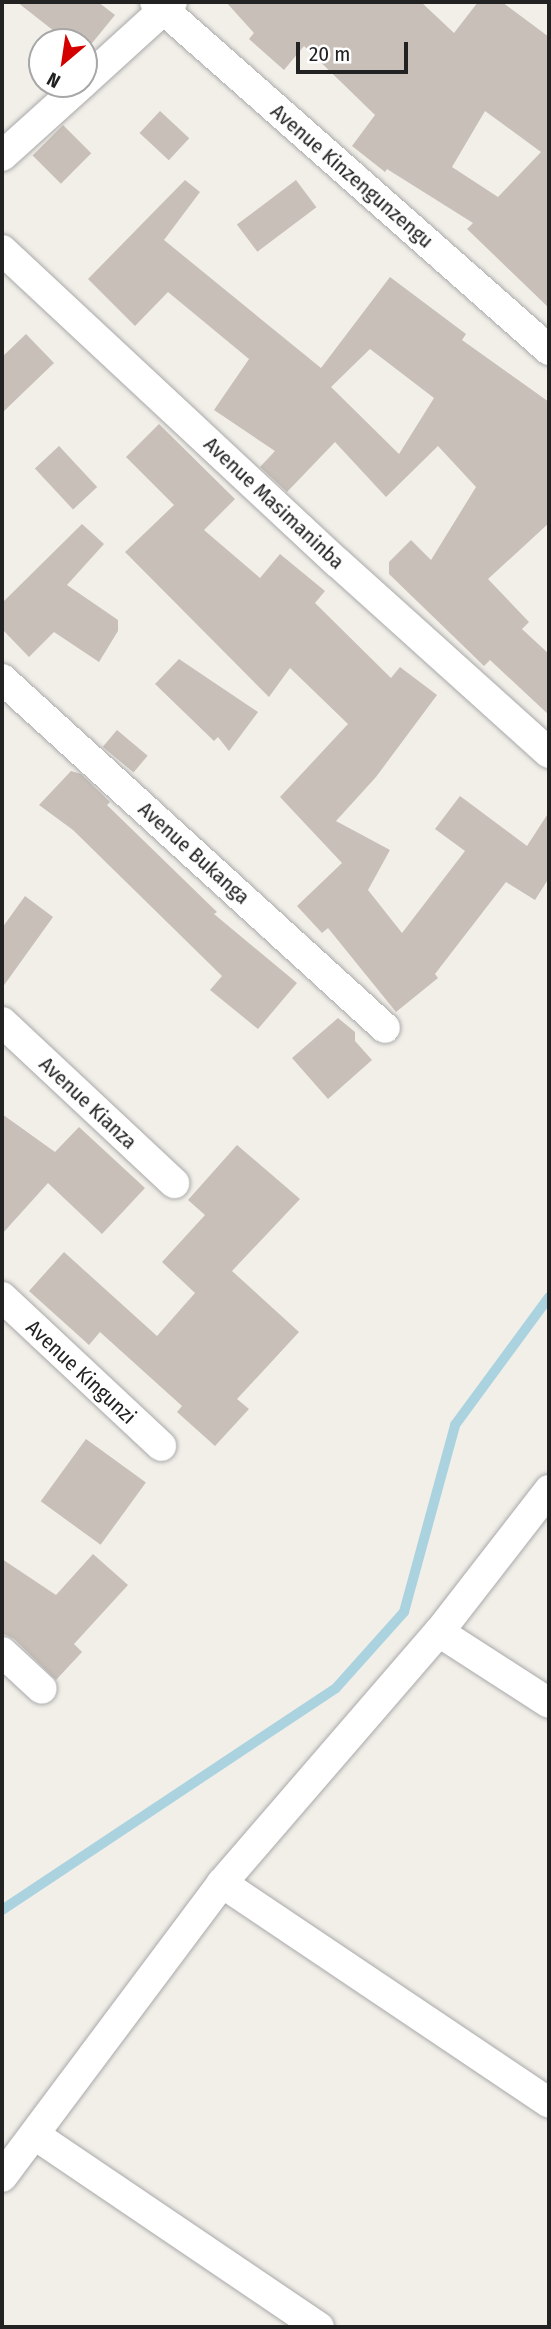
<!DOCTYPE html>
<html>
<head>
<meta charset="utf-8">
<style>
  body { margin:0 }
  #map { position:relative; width:551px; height:2329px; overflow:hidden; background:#f2efe9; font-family:"Fira Sans Condensed",sans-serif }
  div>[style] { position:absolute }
  .stream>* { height:10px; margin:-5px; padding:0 5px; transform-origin:5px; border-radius:5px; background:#aad3df }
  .building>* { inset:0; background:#c7bfb8; transform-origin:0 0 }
  .roads { filter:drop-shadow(0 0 2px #a9a9a9) drop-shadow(0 0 2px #a9a9a9) }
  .minor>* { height:30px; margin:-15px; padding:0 15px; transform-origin:15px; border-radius:15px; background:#fff }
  span { translate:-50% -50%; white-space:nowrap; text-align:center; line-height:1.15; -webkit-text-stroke:5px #fff; paint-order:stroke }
  .street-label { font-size:21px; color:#222 }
  .frame { position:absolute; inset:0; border:4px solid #222; pointer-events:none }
  .north { position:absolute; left:28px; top:28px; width:70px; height:70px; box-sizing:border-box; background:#fff; border:2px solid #a7a7a7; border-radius:50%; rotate:209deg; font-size:19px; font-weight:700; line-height:28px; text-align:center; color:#222 }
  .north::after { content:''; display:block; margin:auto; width:24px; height:32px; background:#d40000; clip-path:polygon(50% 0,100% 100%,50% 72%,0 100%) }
  .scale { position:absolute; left:296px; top:42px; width:112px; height:32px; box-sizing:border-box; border:4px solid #222; border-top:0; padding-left:9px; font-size:21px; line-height:24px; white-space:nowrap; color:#222; -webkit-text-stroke:5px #fff; paint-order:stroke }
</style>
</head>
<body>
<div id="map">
  <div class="stream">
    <div style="left:2px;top:1910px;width:401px;rotate:-33.6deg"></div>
    <div style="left:336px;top:1688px;width:102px;rotate:-48.2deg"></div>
    <div style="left:404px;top:1612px;width:194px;rotate:-74.7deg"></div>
    <div style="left:455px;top:1425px;width:159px;rotate:-53.7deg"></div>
  </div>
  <div class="building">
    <div style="clip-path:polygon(17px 2px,98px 2px,115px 15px,84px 53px,84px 42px,68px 42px)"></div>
    <div style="clip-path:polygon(evenodd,226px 2px,421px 2px,454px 33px,478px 2px,502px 2px,549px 37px,549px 308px,467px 229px,473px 223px,387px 169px,385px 172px,352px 146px,375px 115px,304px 46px,284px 70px,249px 39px,254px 33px,226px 2px,485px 111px,541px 152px,498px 197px,452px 167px,485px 111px)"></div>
    <div style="left:160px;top:111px;width:40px;height:30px;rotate:43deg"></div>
    <div style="left:63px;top:125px;width:40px;height:43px;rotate:45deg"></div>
    <div style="clip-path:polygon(evenodd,185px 180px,200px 192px,164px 240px,321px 368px,390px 277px,466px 334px,462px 340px,549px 402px,549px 523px,488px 579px,529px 622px,522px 629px,549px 654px,549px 715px,490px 660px,484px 666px,389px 574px,389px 562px,411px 540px,431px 560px,476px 487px,438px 446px,386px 497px,335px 442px,287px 492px,260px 467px,275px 451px,214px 410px,249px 359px,168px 292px,135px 326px,88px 279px,185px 180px,370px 349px,434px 398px,399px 454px,331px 387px,370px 349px)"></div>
    <div style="left:296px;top:180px;width:34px;height:74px;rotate:53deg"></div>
    <div style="clip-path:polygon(26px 334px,54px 363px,2px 413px,2px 357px)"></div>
    <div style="clip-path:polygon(159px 424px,235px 499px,204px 530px,260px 578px,280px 554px,325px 591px,315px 603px,391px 678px,400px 667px,437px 695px,376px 777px,336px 821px,390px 850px,368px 890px,402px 933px,465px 851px,435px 829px,460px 796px,527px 846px,549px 812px,549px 878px,535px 900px,506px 882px,435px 974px,438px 978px,396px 1012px,328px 928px,322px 933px,297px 906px,342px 863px,280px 797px,348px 724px,290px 668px,269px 697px,125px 552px,174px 505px,126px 457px)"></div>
    <div style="left:59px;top:446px;width:56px;height:33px;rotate:47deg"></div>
    <div style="clip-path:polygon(82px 524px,104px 544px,67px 585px,118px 620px,118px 631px,99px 662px,54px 632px,29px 657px,2px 629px,2px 603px)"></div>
    <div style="clip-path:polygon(179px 659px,258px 712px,229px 751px,218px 737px,214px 741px,155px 684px)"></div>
    <div style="left:117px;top:730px;width:40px;height:22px;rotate:40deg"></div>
    <div style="clip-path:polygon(71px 771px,81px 774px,110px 802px,107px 805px,217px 912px,214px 914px,297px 983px,258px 1029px,210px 990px,222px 976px,73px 830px,39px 805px)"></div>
    <div style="clip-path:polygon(25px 896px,53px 917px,2px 988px,2px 928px)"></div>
    <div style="clip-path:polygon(338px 1018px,355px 1032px,355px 1041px,372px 1060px,328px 1099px,292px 1058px)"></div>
    <div style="clip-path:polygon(2px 1114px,55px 1152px,79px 1127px,145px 1188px,102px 1234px,48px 1183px,2px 1234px)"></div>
    <div style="clip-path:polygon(237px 1145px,300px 1199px,232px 1271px,299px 1332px,237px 1399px,249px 1409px,215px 1446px,177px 1412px,182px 1406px,100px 1332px,89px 1345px,29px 1291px,64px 1252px,157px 1336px,195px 1293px,162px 1262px,205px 1215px,188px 1200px)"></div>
    <div style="left:86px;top:1439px;width:74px;height:77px;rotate:36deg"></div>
    <div style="clip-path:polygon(93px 1554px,128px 1585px,74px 1644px,82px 1652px,56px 1680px,14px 1639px,2px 1633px,2px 1559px,56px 1595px)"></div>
  </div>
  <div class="roads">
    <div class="minor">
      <div style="left:155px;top:2px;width:526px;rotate:41.45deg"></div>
      <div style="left:84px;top:82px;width:119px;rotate:-42.3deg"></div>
      <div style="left:2px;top:156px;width:108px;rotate:-42deg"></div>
      <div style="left:2px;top:250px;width:459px;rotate:43deg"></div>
      <div style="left:338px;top:563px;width:284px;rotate:42deg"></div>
      <div style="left:2px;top:679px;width:518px;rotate:42.34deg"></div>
      <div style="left:2px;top:1022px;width:236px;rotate:43.1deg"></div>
      <div style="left:2px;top:1297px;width:218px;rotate:43.1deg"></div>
      <div style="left:439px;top:1632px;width:131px;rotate:32.8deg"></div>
      <div style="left:2px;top:1652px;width:54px;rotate:42.8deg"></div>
      <div style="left:222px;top:1883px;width:394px;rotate:33.9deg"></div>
      <div style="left:35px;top:2135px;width:343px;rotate:34.1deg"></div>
      <div style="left:2px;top:2177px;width:367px;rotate:-53.2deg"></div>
      <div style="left:222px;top:1883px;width:332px;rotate:-49.2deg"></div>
      <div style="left:439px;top:1632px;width:180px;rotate:-52.2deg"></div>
    </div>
  </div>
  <div class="street-label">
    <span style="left:352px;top:176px;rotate:41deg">Avenue Kinzengunzengu</span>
    <span style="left:274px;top:503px;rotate:43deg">Avenue Masimaninba</span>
    <span style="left:194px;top:853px;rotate:42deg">Avenue Bukanga</span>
    <span style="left:88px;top:1103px;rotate:43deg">Avenue Kianza</span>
    <span style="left:81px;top:1372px;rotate:43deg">Avenue Kingunzi</span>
  </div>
  <div class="frame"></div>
  <div class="north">N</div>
  <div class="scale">20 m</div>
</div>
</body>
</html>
